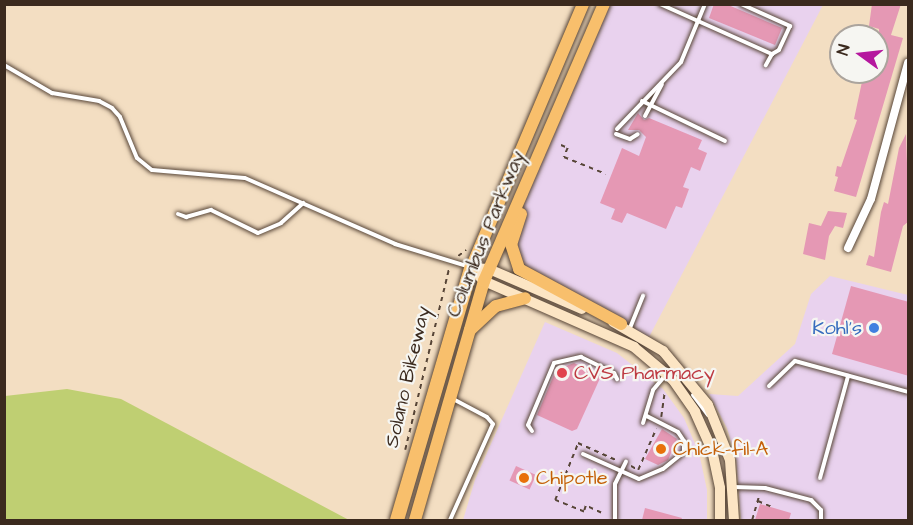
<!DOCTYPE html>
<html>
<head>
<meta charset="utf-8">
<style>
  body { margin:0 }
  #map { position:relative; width:913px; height:525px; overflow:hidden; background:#f3dec2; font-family:"Architects Daughter",sans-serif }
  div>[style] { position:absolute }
  .built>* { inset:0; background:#e9d2ee }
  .green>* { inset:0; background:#bfcf72 }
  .building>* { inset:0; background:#e598b4; transform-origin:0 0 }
  .path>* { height:1.5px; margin-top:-0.75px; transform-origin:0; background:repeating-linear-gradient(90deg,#574537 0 4.5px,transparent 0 9px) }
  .roads { filter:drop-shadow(0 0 2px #574537) drop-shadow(0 0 2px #574537) }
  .service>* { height:4px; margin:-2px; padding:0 2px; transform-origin:2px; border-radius:2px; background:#fff }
  .minor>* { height:8px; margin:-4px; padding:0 4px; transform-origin:4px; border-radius:4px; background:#fff }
  .secondary>* { height:10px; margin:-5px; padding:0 5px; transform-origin:5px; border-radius:5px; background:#fce5c4 }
  .primary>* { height:12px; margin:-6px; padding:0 6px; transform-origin:6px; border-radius:6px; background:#f8bf6c }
  .motorway>* { height:14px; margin:-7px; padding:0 7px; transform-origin:7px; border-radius:7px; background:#f8bf6c }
  .dots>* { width:16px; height:16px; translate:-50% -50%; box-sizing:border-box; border:3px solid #f6f6f2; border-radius:50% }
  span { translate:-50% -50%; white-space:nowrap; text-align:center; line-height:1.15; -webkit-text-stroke:4.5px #f6f6f2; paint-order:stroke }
  .street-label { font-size:20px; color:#3b2a1e }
  .shop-label { font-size:20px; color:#366cbe }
  .right { translate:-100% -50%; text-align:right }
  .health-label { font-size:20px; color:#be3a42 }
  .left { translate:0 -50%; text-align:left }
  .food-label { font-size:20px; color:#c56008 }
  .frame { position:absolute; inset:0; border:6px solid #3b2a1e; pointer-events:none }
  .north { position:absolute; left:829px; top:24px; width:60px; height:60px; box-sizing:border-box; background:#f6f6f2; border:2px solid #aba49d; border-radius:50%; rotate:285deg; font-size:16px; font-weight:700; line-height:24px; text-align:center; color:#3b2a1e }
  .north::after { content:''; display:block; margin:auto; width:21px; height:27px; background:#b5179e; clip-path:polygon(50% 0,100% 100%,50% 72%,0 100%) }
</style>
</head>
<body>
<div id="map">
  <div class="built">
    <div style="clip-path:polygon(604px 5px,823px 5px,648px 339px,525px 274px,513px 256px,519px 220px,546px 139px)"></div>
    <div style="clip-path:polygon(830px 276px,908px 295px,908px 520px,741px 520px,736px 458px,727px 428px,709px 394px,738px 396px,795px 344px,811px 294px)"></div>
    <div style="clip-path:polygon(545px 322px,617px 353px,663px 389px,684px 418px,699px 453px,707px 490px,707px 520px,463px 520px,475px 480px)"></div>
  </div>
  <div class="green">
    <div style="clip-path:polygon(67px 389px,121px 399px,349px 520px,5px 520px,5px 396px)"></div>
  </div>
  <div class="building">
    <div style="clip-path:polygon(714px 4px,726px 4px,782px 28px,775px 45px,709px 18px)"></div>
    <div style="clip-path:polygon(872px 4px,901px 4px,891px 35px,903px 38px,856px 197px,834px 191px,838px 177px,835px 176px,837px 166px,841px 167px,857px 120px,854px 119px,863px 77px,869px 78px,870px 72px,877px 72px,879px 29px,869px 26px)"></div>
    <div style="clip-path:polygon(638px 113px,644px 120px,649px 118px,702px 140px,698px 149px,707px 153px,700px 171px,691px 167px,683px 187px,689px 189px,682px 208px,676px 206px,666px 229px,627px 213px,622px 223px,611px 219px,615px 209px,600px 203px,622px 148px,639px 156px,646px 137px,639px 130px,628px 130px)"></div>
    <div style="clip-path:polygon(906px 134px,909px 221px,903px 226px,891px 272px,866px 265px,869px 255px,874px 257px,881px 212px,884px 202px,888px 204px,899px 148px)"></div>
    <div style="clip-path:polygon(828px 211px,847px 213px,843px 228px,835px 226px,829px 236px,825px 260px,803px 254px,809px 223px,821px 226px)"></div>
    <div style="clip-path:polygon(851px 286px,909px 302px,909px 376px,832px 354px)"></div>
    <div style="clip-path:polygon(574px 363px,601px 376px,577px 429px,572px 431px,537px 415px,556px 370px)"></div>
    <div style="clip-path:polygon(662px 429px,677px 439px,668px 460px,658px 465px,645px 459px)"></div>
    <div style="left:516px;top:466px;width:22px;height:16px;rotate:24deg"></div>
    <div style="clip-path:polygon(760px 504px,791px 513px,789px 520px,755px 520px)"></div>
    <div style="clip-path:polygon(645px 508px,682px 518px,681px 520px,642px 520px)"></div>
  </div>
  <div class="path">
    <div style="left:561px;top:145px;width:8px;rotate:23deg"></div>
    <div style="left:568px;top:148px;width:10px;rotate:114deg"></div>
    <div style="left:564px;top:157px;width:45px;rotate:22deg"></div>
    <div style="left:458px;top:256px;width:10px;rotate:-37deg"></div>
    <div style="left:661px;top:417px;width:27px;rotate:-82deg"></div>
    <div style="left:405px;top:450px;width:187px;rotate:-76.4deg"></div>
    <div style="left:631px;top:466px;width:8px;rotate:30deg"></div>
    <div style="left:638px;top:470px;width:45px;rotate:-66.3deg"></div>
    <div style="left:758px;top:501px;width:15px;rotate:23deg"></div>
    <div style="left:601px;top:513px;width:17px;rotate:-155deg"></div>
    <div style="left:586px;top:506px;width:6px;rotate:108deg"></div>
    <div style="left:584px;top:512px;width:31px;rotate:-158deg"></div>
    <div style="left:555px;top:500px;width:61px;rotate:-68deg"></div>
    <div style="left:578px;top:443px;width:44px;rotate:24.2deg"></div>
    <div style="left:752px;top:520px;width:26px;rotate:-74deg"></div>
  </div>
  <div class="roads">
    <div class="service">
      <div style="left:660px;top:4px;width:123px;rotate:24.1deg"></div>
      <div style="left:741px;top:4px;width:54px;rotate:24.2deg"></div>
      <div style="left:790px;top:26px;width:26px;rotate:115deg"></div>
      <div style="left:779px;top:50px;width:8px;rotate:150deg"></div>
      <div style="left:772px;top:54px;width:13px;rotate:119deg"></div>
      <div style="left:4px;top:65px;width:56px;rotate:30.3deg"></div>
      <div style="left:52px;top:93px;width:48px;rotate:9.7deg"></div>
      <div style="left:99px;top:101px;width:15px;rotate:28deg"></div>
      <div style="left:112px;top:108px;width:12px;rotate:48deg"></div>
      <div style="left:120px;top:117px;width:44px;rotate:67.5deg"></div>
      <div style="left:137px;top:158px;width:19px;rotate:39deg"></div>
      <div style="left:152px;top:170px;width:93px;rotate:4.9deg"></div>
      <div style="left:245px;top:178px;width:164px;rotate:23.7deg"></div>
      <div style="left:395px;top:244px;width:78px;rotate:17deg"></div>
      <div style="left:642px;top:101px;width:92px;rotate:25.7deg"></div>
      <div style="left:645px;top:116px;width:36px;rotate:-62deg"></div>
      <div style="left:617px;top:129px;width:93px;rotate:-46.3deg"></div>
      <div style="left:681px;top:62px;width:63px;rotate:-67.5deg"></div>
      <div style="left:616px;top:134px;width:15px;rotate:20deg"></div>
      <div style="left:630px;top:139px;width:9px;rotate:-32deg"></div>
      <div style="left:178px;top:214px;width:9px;rotate:21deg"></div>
      <div style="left:186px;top:217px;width:26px;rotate:-16deg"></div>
      <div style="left:211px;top:210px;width:52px;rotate:26.1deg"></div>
      <div style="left:258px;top:233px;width:25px;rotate:-23deg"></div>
      <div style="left:281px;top:223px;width:30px;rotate:-42deg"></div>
      <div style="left:630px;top:328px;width:35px;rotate:-68deg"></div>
      <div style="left:769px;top:386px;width:36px;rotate:-44deg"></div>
      <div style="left:795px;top:361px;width:117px;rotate:15.3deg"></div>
      <div style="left:693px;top:395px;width:25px;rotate:53deg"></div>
      <div style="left:643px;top:423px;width:34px;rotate:-73deg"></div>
      <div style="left:653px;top:390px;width:25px;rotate:-50deg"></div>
      <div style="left:669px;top:371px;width:6px;rotate:9deg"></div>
      <div style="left:532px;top:431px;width:7px;rotate:-124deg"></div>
      <div style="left:528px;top:425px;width:67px;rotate:-67.2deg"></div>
      <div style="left:554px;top:363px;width:28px;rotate:-13deg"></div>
      <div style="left:581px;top:357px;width:37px;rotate:26deg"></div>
      <div style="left:614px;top:373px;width:7px;rotate:63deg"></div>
      <div style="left:583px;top:454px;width:61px;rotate:24.1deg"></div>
      <div style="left:639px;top:479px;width:26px;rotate:-23deg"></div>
      <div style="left:663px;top:469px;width:27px;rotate:-39deg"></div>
      <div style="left:684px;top:452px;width:11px;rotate:-90deg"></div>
      <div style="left:684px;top:441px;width:11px;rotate:-124deg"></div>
      <div style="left:678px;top:432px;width:36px;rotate:-153deg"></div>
      <div style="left:820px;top:478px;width:106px;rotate:-74.6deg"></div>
      <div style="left:734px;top:487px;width:31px;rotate:2deg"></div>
      <div style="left:765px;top:488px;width:48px;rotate:14.6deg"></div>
      <div style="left:811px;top:500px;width:14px;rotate:45deg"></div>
      <div style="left:821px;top:510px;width:10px;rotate:90deg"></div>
      <div style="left:450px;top:520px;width:105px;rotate:-65.9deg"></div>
      <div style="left:493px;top:424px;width:9px;rotate:-131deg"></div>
      <div style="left:487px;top:417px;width:40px;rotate:-152deg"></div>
      <div style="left:615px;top:520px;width:36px;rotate:-90deg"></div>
      <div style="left:615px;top:484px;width:25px;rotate:-64deg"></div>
    </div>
    <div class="minor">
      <div style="left:848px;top:248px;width:54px;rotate:-64.9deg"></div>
      <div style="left:871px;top:199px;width:141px;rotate:-74.8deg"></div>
    </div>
    <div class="secondary">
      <div style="left:471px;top:268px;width:18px;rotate:3deg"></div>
      <div style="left:489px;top:269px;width:101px;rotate:23.3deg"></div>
      <div style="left:471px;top:268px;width:18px;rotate:45deg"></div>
      <div style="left:484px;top:281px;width:164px;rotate:23.7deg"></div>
      <div style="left:634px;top:347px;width:51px;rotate:40.2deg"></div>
      <div style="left:673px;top:380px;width:39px;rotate:55deg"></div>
      <div style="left:695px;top:412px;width:42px;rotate:65.9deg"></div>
      <div style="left:712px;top:450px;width:39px;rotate:78deg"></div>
      <div style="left:720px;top:488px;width:32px;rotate:90deg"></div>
      <div style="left:613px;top:322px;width:58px;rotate:30.1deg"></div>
      <div style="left:663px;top:351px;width:70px;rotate:50.2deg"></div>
      <div style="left:708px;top:405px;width:59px;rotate:68.2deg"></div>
      <div style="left:730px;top:460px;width:60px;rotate:86.2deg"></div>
    </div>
    <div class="primary">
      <div style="left:521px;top:214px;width:32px;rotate:108deg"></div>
      <div style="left:511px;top:244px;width:26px;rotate:72deg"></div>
      <div style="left:519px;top:269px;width:116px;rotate:28.3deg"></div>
      <div style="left:471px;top:268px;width:287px;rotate:-67deg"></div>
      <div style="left:470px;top:330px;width:35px;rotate:-43deg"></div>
      <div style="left:496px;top:306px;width:30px;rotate:-15deg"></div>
      <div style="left:415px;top:520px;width:249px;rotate:-73.9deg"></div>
      <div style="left:484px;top:281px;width:302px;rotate:-66.6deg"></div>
    </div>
    <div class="motorway">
      <div style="left:397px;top:520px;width:263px;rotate:-73.6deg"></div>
    </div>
  </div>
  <div class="dots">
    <div style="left:874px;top:328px;background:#3f7fe0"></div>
    <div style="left:562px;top:373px;background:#e0444e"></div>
    <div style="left:661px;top:449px;background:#e8710a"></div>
    <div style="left:524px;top:478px;background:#e8710a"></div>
  </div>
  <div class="street-label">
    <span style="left:486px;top:234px;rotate:-68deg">Columbus Parkway</span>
    <span style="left:408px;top:377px;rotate:-77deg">Solano Bikeway</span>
  </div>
  <div class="shop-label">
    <span class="right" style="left:862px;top:328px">Kohl's</span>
  </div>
  <div class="health-label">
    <span class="left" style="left:574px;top:373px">CVS Pharmacy</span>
  </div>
  <div class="food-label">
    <span class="left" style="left:673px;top:449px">Chick-fil-A</span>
    <span class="left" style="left:536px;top:478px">Chipotle</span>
  </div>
  <div class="frame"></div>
  <div class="north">N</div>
</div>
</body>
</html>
